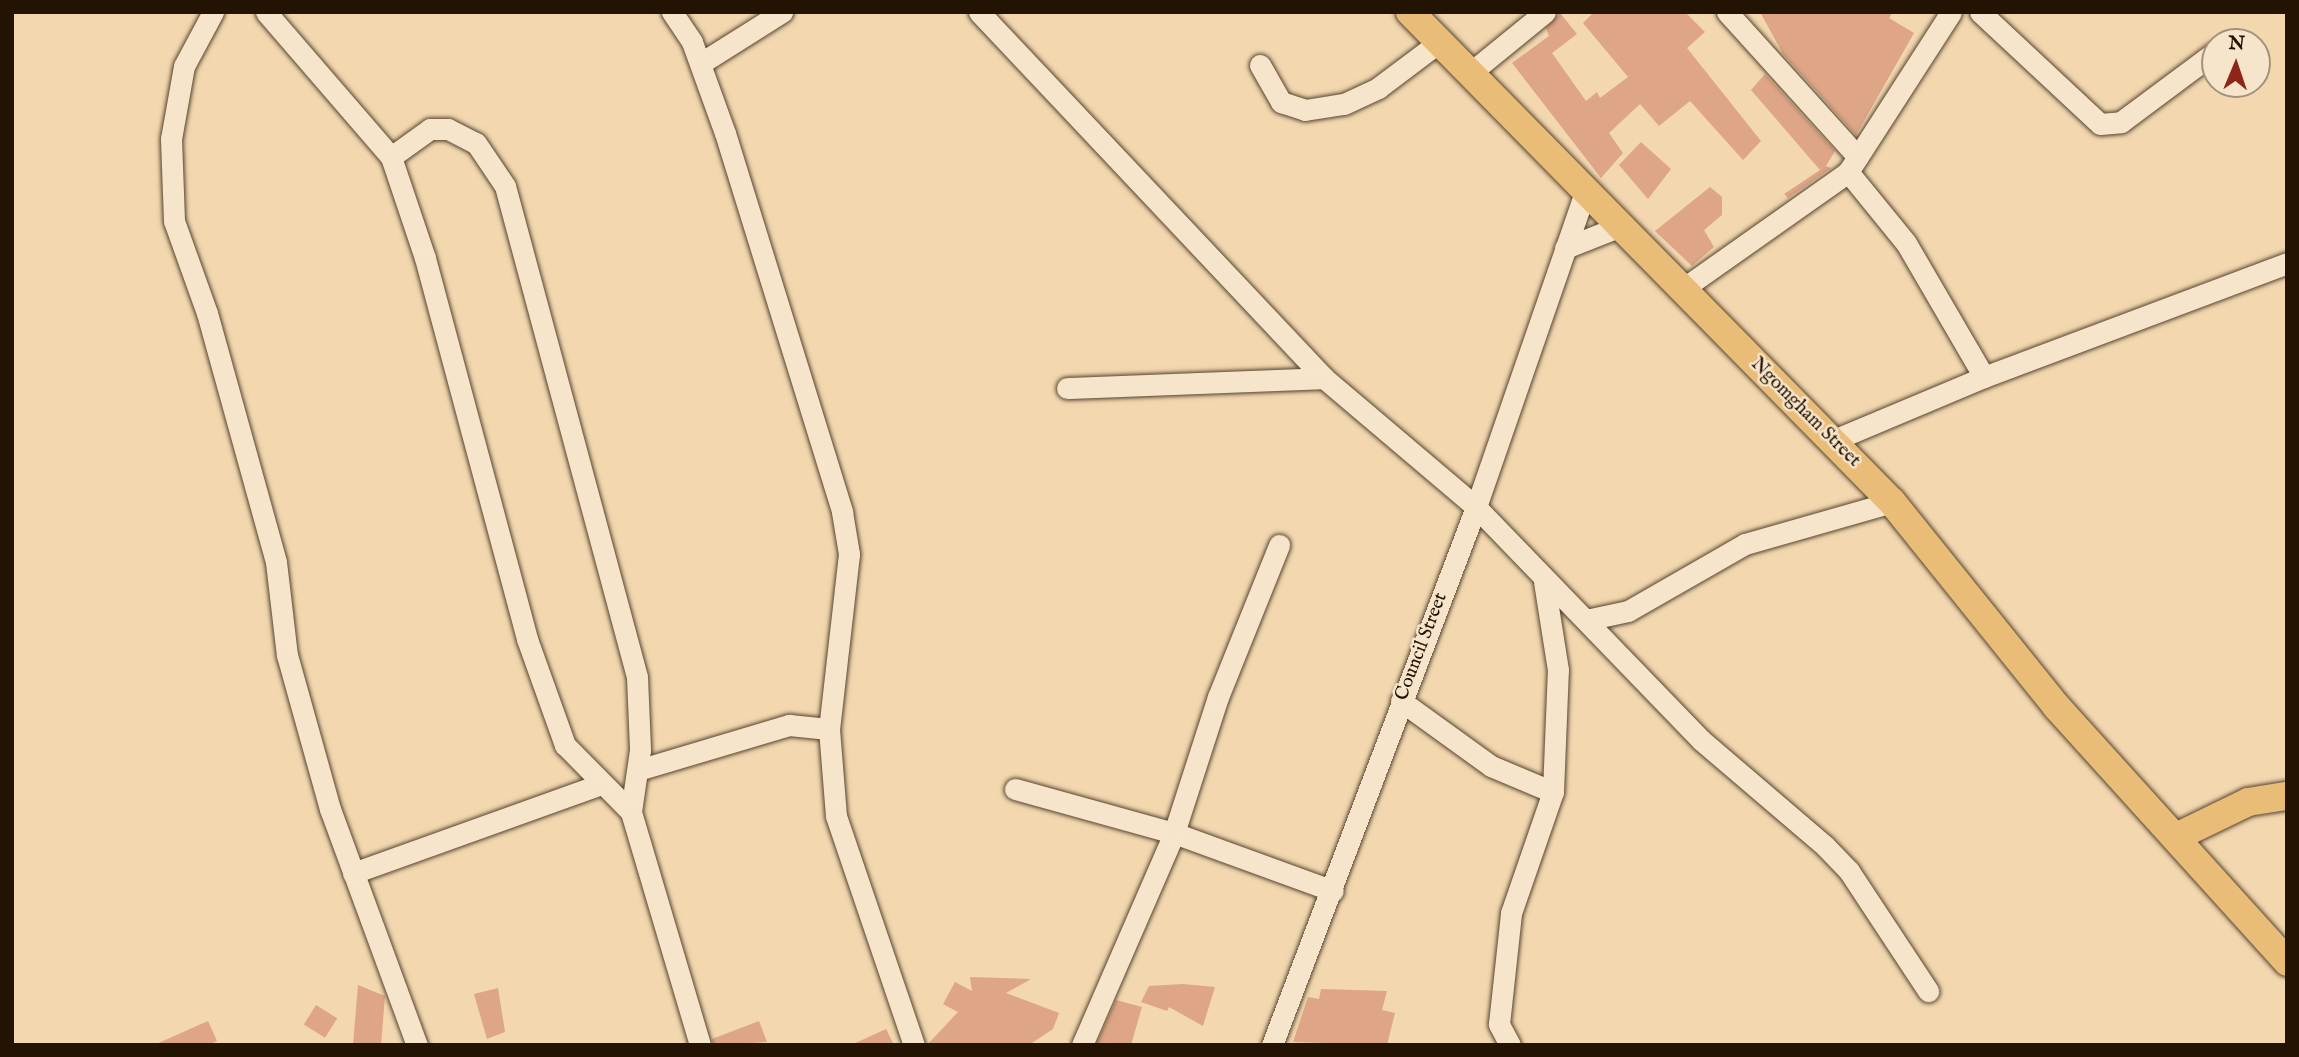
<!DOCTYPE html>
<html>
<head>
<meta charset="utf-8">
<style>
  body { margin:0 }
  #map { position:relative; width:2299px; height:1057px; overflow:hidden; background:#f2d7af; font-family:"IM FELL English",serif }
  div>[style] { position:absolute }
  .building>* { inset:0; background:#dea587; transform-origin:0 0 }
  .roads { filter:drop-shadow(0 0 2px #56442e) drop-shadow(0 0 2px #56442e) }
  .minor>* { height:21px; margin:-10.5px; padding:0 10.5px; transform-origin:10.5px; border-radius:10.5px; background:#f7e5cb }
  .major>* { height:28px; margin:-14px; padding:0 14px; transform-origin:14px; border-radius:14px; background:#e9bc78 }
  span { translate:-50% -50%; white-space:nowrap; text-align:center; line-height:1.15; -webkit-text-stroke:5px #f7e5cb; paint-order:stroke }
  .street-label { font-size:19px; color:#221303 }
  .frame { position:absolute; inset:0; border:14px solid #221303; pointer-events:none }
  .north { position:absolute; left:2201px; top:28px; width:70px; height:70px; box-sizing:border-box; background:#f7e5cb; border:2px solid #a2917b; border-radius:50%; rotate:2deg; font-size:19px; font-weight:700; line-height:28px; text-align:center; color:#221303 }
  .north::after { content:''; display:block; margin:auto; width:24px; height:32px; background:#8f2418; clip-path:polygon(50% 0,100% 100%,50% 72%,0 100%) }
</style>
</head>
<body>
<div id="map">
  <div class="building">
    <div style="clip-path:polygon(1594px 12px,1685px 12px,1705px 32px,1687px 48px,1761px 141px,1743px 160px,1690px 101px,1659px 126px,1640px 104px,1609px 133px,1623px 153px,1601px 178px,1512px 63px,1549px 36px,1546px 28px,1560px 13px,1577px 34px,1552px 53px,1586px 101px,1597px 92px,1600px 98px,1628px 77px,1583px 23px)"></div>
    <div style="clip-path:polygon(1760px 12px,1893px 12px,1889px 18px,1914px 33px,1856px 135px,1783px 54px)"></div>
    <div style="clip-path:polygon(1765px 74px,1835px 151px,1826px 166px,1831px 168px,1788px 198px,1784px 194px,1820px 170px,1751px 90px)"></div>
    <div style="clip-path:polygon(1641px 142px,1671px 169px,1648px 199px,1619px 165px)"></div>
    <div style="clip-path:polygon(1710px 187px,1722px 197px,1722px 215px,1704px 230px,1714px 247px,1692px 266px,1655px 231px)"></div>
    <div style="clip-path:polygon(970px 977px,1031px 979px,1006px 993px,1059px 1013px,1053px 1029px,1029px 1045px,927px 1045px,958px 1012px,943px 1004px,955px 982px,972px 991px)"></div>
    <div style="clip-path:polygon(1183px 984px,1215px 987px,1203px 1026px,1169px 1007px,1167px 1011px,1141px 1002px,1149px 986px)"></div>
    <div style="clip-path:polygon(358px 985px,385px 996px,381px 1045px,353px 1045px)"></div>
    <div style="clip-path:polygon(498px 988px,505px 1032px,487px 1039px,474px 994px)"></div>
    <div style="clip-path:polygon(1321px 989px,1387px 991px,1382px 1010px,1395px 1013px,1387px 1045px,1293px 1042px,1308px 997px,1319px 999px)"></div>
    <div style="clip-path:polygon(1116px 1000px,1142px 1007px,1131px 1045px,1096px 1045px)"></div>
    <div style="left:316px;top:1005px;width:25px;height:23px;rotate:32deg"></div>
    <div style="clip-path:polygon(208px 1021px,217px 1041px,208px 1045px,154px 1045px)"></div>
    <div style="clip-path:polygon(759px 1021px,767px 1042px,713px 1045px,712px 1039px)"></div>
    <div style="clip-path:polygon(886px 1029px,894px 1045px,851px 1045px)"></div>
  </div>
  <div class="roads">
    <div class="minor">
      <div style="left:213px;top:12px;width:61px;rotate:118.2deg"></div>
      <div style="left:184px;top:66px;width:74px;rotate:100.1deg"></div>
      <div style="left:171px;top:139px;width:82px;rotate:87.9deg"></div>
      <div style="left:174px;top:221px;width:98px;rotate:70.3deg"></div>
      <div style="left:207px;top:313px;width:258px;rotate:74.5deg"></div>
      <div style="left:276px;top:562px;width:94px;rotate:83.3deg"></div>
      <div style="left:287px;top:655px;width:160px;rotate:74.4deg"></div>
      <div style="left:330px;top:809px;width:252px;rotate:69.8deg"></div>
      <div style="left:266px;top:12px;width:191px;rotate:49.2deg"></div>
      <div style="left:391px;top:157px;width:107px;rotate:71.4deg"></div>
      <div style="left:425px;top:258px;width:394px;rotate:75deg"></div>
      <div style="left:527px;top:639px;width:113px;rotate:70.3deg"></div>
      <div style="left:565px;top:745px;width:94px;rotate:45.4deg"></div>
      <div style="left:672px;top:12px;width:36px;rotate:56deg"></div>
      <div style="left:692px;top:42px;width:97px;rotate:70.1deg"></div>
      <div style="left:725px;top:133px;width:397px;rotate:72.8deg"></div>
      <div style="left:842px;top:512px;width:43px;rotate:80.5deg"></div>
      <div style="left:849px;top:554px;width:176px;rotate:96.5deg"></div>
      <div style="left:829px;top:729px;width:87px;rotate:85.4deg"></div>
      <div style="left:836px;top:816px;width:242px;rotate:71.2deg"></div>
      <div style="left:979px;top:12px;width:503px;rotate:46.69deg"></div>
      <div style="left:1324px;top:378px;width:199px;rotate:40.3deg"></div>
      <div style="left:1476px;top:507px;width:324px;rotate:46deg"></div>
      <div style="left:1701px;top:740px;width:163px;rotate:40.5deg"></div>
      <div style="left:1825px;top:846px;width:35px;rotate:46deg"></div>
      <div style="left:1849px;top:871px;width:144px;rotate:56.6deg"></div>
      <div style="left:1727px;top:12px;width:195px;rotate:47.9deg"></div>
      <div style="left:1980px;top:12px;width:164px;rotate:43deg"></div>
      <div style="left:2100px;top:124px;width:21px;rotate:-5deg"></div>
      <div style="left:2121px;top:122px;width:117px;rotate:-36.7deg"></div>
      <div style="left:701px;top:63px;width:96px;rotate:-32.2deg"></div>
      <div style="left:1260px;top:65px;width:43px;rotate:60.4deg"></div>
      <div style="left:1281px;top:102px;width:25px;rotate:18deg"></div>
      <div style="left:1305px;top:110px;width:39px;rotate:-9deg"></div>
      <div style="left:1344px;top:104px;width:38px;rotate:-25deg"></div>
      <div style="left:1378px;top:88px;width:76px;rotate:-37deg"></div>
      <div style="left:1469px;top:74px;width:98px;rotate:-39.2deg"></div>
      <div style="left:391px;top:157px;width:48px;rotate:-35.7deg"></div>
      <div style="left:430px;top:129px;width:18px"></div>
      <div style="left:448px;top:129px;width:31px;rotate:27deg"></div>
      <div style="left:476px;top:143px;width:52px;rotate:56deg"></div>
      <div style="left:505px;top:186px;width:508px;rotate:74.95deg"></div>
      <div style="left:637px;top:677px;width:73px;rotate:87.6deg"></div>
      <div style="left:640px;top:750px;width:63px;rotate:98.3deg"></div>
      <div style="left:631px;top:812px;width:243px;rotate:73.5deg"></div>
      <div style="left:1565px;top:248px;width:57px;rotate:-21.6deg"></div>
      <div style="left:1681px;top:290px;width:204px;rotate:-35.2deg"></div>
      <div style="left:1848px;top:172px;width:190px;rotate:-57.2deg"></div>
      <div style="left:1984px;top:377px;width:324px;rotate:-20.6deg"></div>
      <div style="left:1067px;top:388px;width:257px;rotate:-2.2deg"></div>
      <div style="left:1834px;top:440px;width:163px;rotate:-22.8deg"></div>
      <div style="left:1984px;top:377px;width:155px;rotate:-120.2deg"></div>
      <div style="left:1906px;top:243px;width:92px;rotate:-129.2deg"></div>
      <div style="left:1586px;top:620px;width:43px;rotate:-12.1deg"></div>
      <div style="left:1628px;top:611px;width:135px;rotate:-29.8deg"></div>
      <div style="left:1745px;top:544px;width:153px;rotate:-15.9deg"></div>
      <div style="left:1401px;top:701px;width:111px;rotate:35.8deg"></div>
      <div style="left:1491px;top:766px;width:67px;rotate:22.8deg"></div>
      <div style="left:638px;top:770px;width:158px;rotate:-16.6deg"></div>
      <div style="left:789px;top:725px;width:40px;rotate:5.7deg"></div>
      <div style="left:1015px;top:789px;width:165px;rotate:15.5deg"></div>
      <div style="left:1174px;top:833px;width:169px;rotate:20deg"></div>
      <div style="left:353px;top:873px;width:261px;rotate:-19.7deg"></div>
      <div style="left:1082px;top:1045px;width:231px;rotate:-66.5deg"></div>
      <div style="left:1174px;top:833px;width:143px;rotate:-72.1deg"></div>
      <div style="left:1218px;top:697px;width:164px;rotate:-68.1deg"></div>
      <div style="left:1272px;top:1045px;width:575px;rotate:-69.23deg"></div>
      <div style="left:1476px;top:507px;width:332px;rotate:-70.9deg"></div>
      <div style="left:1510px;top:1045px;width:24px;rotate:-118deg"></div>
      <div style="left:1499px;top:1024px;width:112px;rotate:-83.8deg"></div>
      <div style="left:1511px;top:913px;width:128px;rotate:-70.9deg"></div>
      <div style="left:1553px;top:792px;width:122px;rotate:-87.7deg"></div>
      <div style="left:1558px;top:670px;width:89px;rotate:-99deg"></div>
    </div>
    <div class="major">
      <div style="left:1410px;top:12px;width:687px;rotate:45.47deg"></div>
      <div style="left:1892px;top:502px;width:262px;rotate:51.2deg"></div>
      <div style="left:2056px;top:706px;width:345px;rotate:47.9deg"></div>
      <div style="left:2176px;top:837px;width:80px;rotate:-25.9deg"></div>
      <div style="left:2248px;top:802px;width:39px;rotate:-9deg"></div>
    </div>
  </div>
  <div class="street-label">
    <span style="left:1805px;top:413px;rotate:45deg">Ngomgham Street</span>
    <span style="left:1422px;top:647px;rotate:-69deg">Council Street</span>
  </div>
  <div class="frame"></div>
  <div class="north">N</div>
</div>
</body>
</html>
